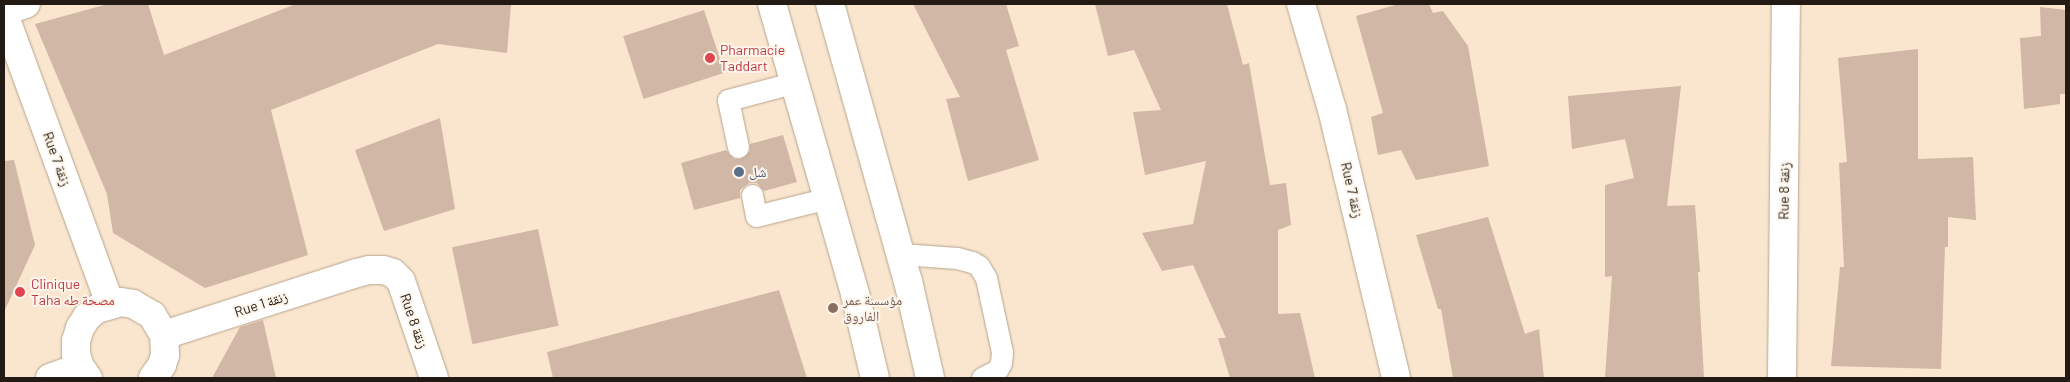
<!DOCTYPE html>
<html>
<head>
<meta charset="utf-8">
<style>
  body { margin:0 }
  #map { position:relative; width:2070px; height:382px; overflow:hidden; background:#fae5ce; font-family:Barlow,"Noto Naskh Arabic",sans-serif }
  div>[style] { position:absolute }
  .building>* { inset:0; background:#d1b7a6; transform-origin:0 0 }
  .roads { filter:drop-shadow(0 0 1px #b7a48d) drop-shadow(0 0 1px #b7a48d) }
  .service>* { height:21px; margin:-10.5px; padding:0 10.5px; transform-origin:10.5px; border-radius:10.5px; background:#fff }
  .minor>* { height:28px; margin:-14px; padding:0 14px; transform-origin:14px; border-radius:14px; background:#fff }
  .primary>* { height:28px; margin:-14px; padding:0 14px; transform-origin:14px; border-radius:14px; background:#fff }
  .dots>* { width:14px; height:14px; translate:-50% -50%; box-sizing:border-box; border:2px solid #fdf5eb; border-radius:50% }
  span { translate:-50% -50%; white-space:nowrap; text-align:center; line-height:1.15; -webkit-text-stroke:4px #fdf5eb; paint-order:stroke }
  .health-label { font-size:14px; color:#be3a42 }
  .left { translate:0 -50%; text-align:left }
  .street-label { font-size:14px; color:#231b13 }
  .service-label { font-size:14px; color:#4e5e75 }
  .education-label { font-size:14px; color:#785e54 }
  .frame { position:absolute; inset:0; border:5px solid #231b13; pointer-events:none }
</style>
</head>
<body>
<div id="map">
  <div class="building">
    <div style="clip-path:polygon(108px 4px,148px 4px,164px 55px,296px 4px,511px 4px,507px 53px,438px 44px,271px 110px,308px 255px,205px 288px,113px 233px,107px 194px,35px 24px)"></div>
    <div style="clip-path:polygon(913px 4px,1006px 4px,1019px 46px,1006px 50px,1039px 160px,968px 181px,946px 99px,960px 97px)"></div>
    <div style="clip-path:polygon(1095px 4px,1227px 4px,1243px 65px,1249px 63px,1270px 185px,1286px 183px,1291px 225px,1278px 230px,1278px 314px,1300px 313px,1315px 378px,1230px 378px,1218px 338px,1226px 338px,1193px 265px,1162px 271px,1142px 233px,1193px 224px,1206px 161px,1145px 175px,1133px 112px,1161px 110px,1134px 50px,1108px 56px)"></div>
    <div style="clip-path:polygon(1399px 4px,1429px 4px,1433px 13px,1443px 11px,1468px 46px,1489px 166px,1416px 180px,1401px 150px,1378px 155px,1371px 117px,1383px 113px,1356px 16px)"></div>
    <div style="clip-path:polygon(2040px 7px,2066px 10px,2066px 94px,2060px 94px,2060px 104px,2024px 109px,2020px 38px,2041px 36px)"></div>
    <div style="left:704px;top:10px;width:66px;height:85px;rotate:72deg"></div>
    <div style="clip-path:polygon(1918px 49px,1918px 159px,1973px 157px,1976px 220px,1948px 217px,1948px 247px,1945px 247px,1941px 369px,1831px 366px,1840px 267px,1844px 267px,1839px 163px,1847px 162px,1838px 58px)"></div>
    <div style="clip-path:polygon(1681px 86px,1667px 206px,1695px 205px,1700px 272px,1698px 272px,1704px 378px,1605px 378px,1612px 276px,1605px 277px,1605px 185px,1634px 178px,1625px 139px,1572px 149px,1568px 96px)"></div>
    <div style="clip-path:polygon(440px 118px,455px 209px,384px 231px,355px 150px)"></div>
    <div style="clip-path:polygon(783px 135px,797px 182px,764px 191px,757px 183px,749px 183px,740px 190px,740px 198px,694px 210px,681px 163px,726px 150px,734px 159px,741px 159px,750px 151px,750px 144px)"></div>
    <div style="clip-path:polygon(14px 160px,35px 245px,4px 312px,4px 161px)"></div>
    <div style="clip-path:polygon(1488px 217px,1525px 334px,1539px 329px,1544px 378px,1453px 378px,1441px 309px,1438px 309px,1416px 235px)"></div>
    <div style="left:538px;top:229px;width:99px;height:88px;rotate:78deg"></div>
    <div style="clip-path:polygon(779px 290px,807px 378px,553px 378px,547px 352px)"></div>
    <div style="clip-path:polygon(263px 320px,276px 378px,212px 378px,240px 327px)"></div>
  </div>
  <div class="roads">
    <div class="service">
      <div style="left:738px;top:147px;width:48px;rotate:-102deg"></div>
      <div style="left:728px;top:100px;width:70px;rotate:-14.8deg"></div>
      <div style="left:752px;top:195px;width:21px;rotate:79deg"></div>
      <div style="left:756px;top:216px;width:74px;rotate:-14deg"></div>
      <div style="left:901px;top:254px;width:56px;rotate:4.1deg"></div>
      <div style="left:957px;top:258px;width:16px;rotate:15deg"></div>
      <div style="left:972px;top:262px;width:8px;rotate:30deg"></div>
      <div style="left:979px;top:266px;width:14px;rotate:60deg"></div>
      <div style="left:986px;top:278px;width:76px;rotate:77.8deg"></div>
      <div style="left:1002px;top:352px;width:11px;rotate:95deg"></div>
      <div style="left:1001px;top:363px;width:8px;rotate:120deg"></div>
      <div style="left:997px;top:370px;width:17px;rotate:152deg"></div>
    </div>
    <div class="minor">
      <div style="left:1301px;top:4px;width:109px;rotate:73.6deg"></div>
      <div style="left:1332px;top:109px;width:277px;rotate:76.6deg"></div>
      <div style="left:4px;top:11px;width:23px;rotate:-18deg"></div>
      <div style="left:4px;top:14px;width:309px;rotate:69.9deg"></div>
      <div style="left:164px;top:335px;width:203px;rotate:-17.8deg"></div>
      <div style="left:357px;top:273px;width:12px;rotate:-14deg"></div>
      <div style="left:369px;top:270px;width:14px"></div>
      <div style="left:383px;top:270px;width:10px;rotate:17deg"></div>
      <div style="left:393px;top:273px;width:11px;rotate:45deg"></div>
      <div style="left:401px;top:281px;width:102px;rotate:71.2deg"></div>
      <div style="left:50px;top:378px;width:32px;rotate:-20deg"></div>
      <div style="left:88px;top:378px;width:14px;rotate:-126deg"></div>
      <div style="left:80px;top:367px;width:14px;rotate:-107deg"></div>
      <div style="left:76px;top:354px;width:13px;rotate:-90deg"></div>
      <div style="left:76px;top:341px;width:14px;rotate:-73deg"></div>
      <div style="left:80px;top:328px;width:13px;rotate:-58deg"></div>
      <div style="left:87px;top:317px;width:13px;rotate:-39deg"></div>
      <div style="left:97px;top:309px;width:25px;rotate:-16deg"></div>
      <div style="left:121px;top:302px;width:12px;rotate:9deg"></div>
      <div style="left:133px;top:304px;width:22px;rotate:30deg"></div>
      <div style="left:152px;top:315px;width:23px;rotate:59deg"></div>
      <div style="left:164px;top:335px;width:20px;rotate:87deg"></div>
      <div style="left:165px;top:355px;width:10px;rotate:107deg"></div>
      <div style="left:162px;top:365px;width:16px;rotate:125deg"></div>
      <div style="left:1782px;top:378px;width:374px;rotate:-89.4deg"></div>
    </div>
    <div class="primary">
      <div style="left:772px;top:4px;width:302px;rotate:74deg"></div>
      <div style="left:855px;top:294px;width:86px;rotate:76.6deg"></div>
      <div style="left:830px;top:4px;width:288px;rotate:74.3deg"></div>
      <div style="left:908px;top:281px;width:99px;rotate:77.2deg"></div>
    </div>
  </div>
  <div class="dots">
    <div style="left:710px;top:58px;background:#e0444e"></div>
    <div style="left:739px;top:172px;background:#5c6f8a"></div>
    <div style="left:20px;top:292px;background:#e0444e"></div>
    <div style="left:833px;top:308px;background:#8d6e63"></div>
  </div>
  <div class="health-label">
    <span class="left" style="left:720px;top:58px">Pharmacie<br>Taddart</span>
    <span class="left" style="left:31px;top:292px">Clinique<br>Taha مصحة طه</span>
  </div>
  <div class="street-label">
    <span style="left:57px;top:159px;rotate:70deg">Rue 7 زنقة</span>
    <span style="left:1352px;top:190px;rotate:77deg">Rue 7 زنقة</span>
    <span style="left:1784px;top:191px;rotate:-89deg">Rue 8 زنقة</span>
    <span style="left:261px;top:304px;rotate:-18deg">Rue 1 زنقة</span>
    <span style="left:414px;top:321px;rotate:71deg">Rue 8 زنقة</span>
  </div>
  <div class="service-label">
    <span class="left" style="left:749px;top:172px">شل</span>
  </div>
  <div class="education-label">
    <span class="left" style="left:843px;top:308px">مؤسسة عمر<br>الفاروق</span>
  </div>
  <div class="frame"></div>
</div>
</body>
</html>
